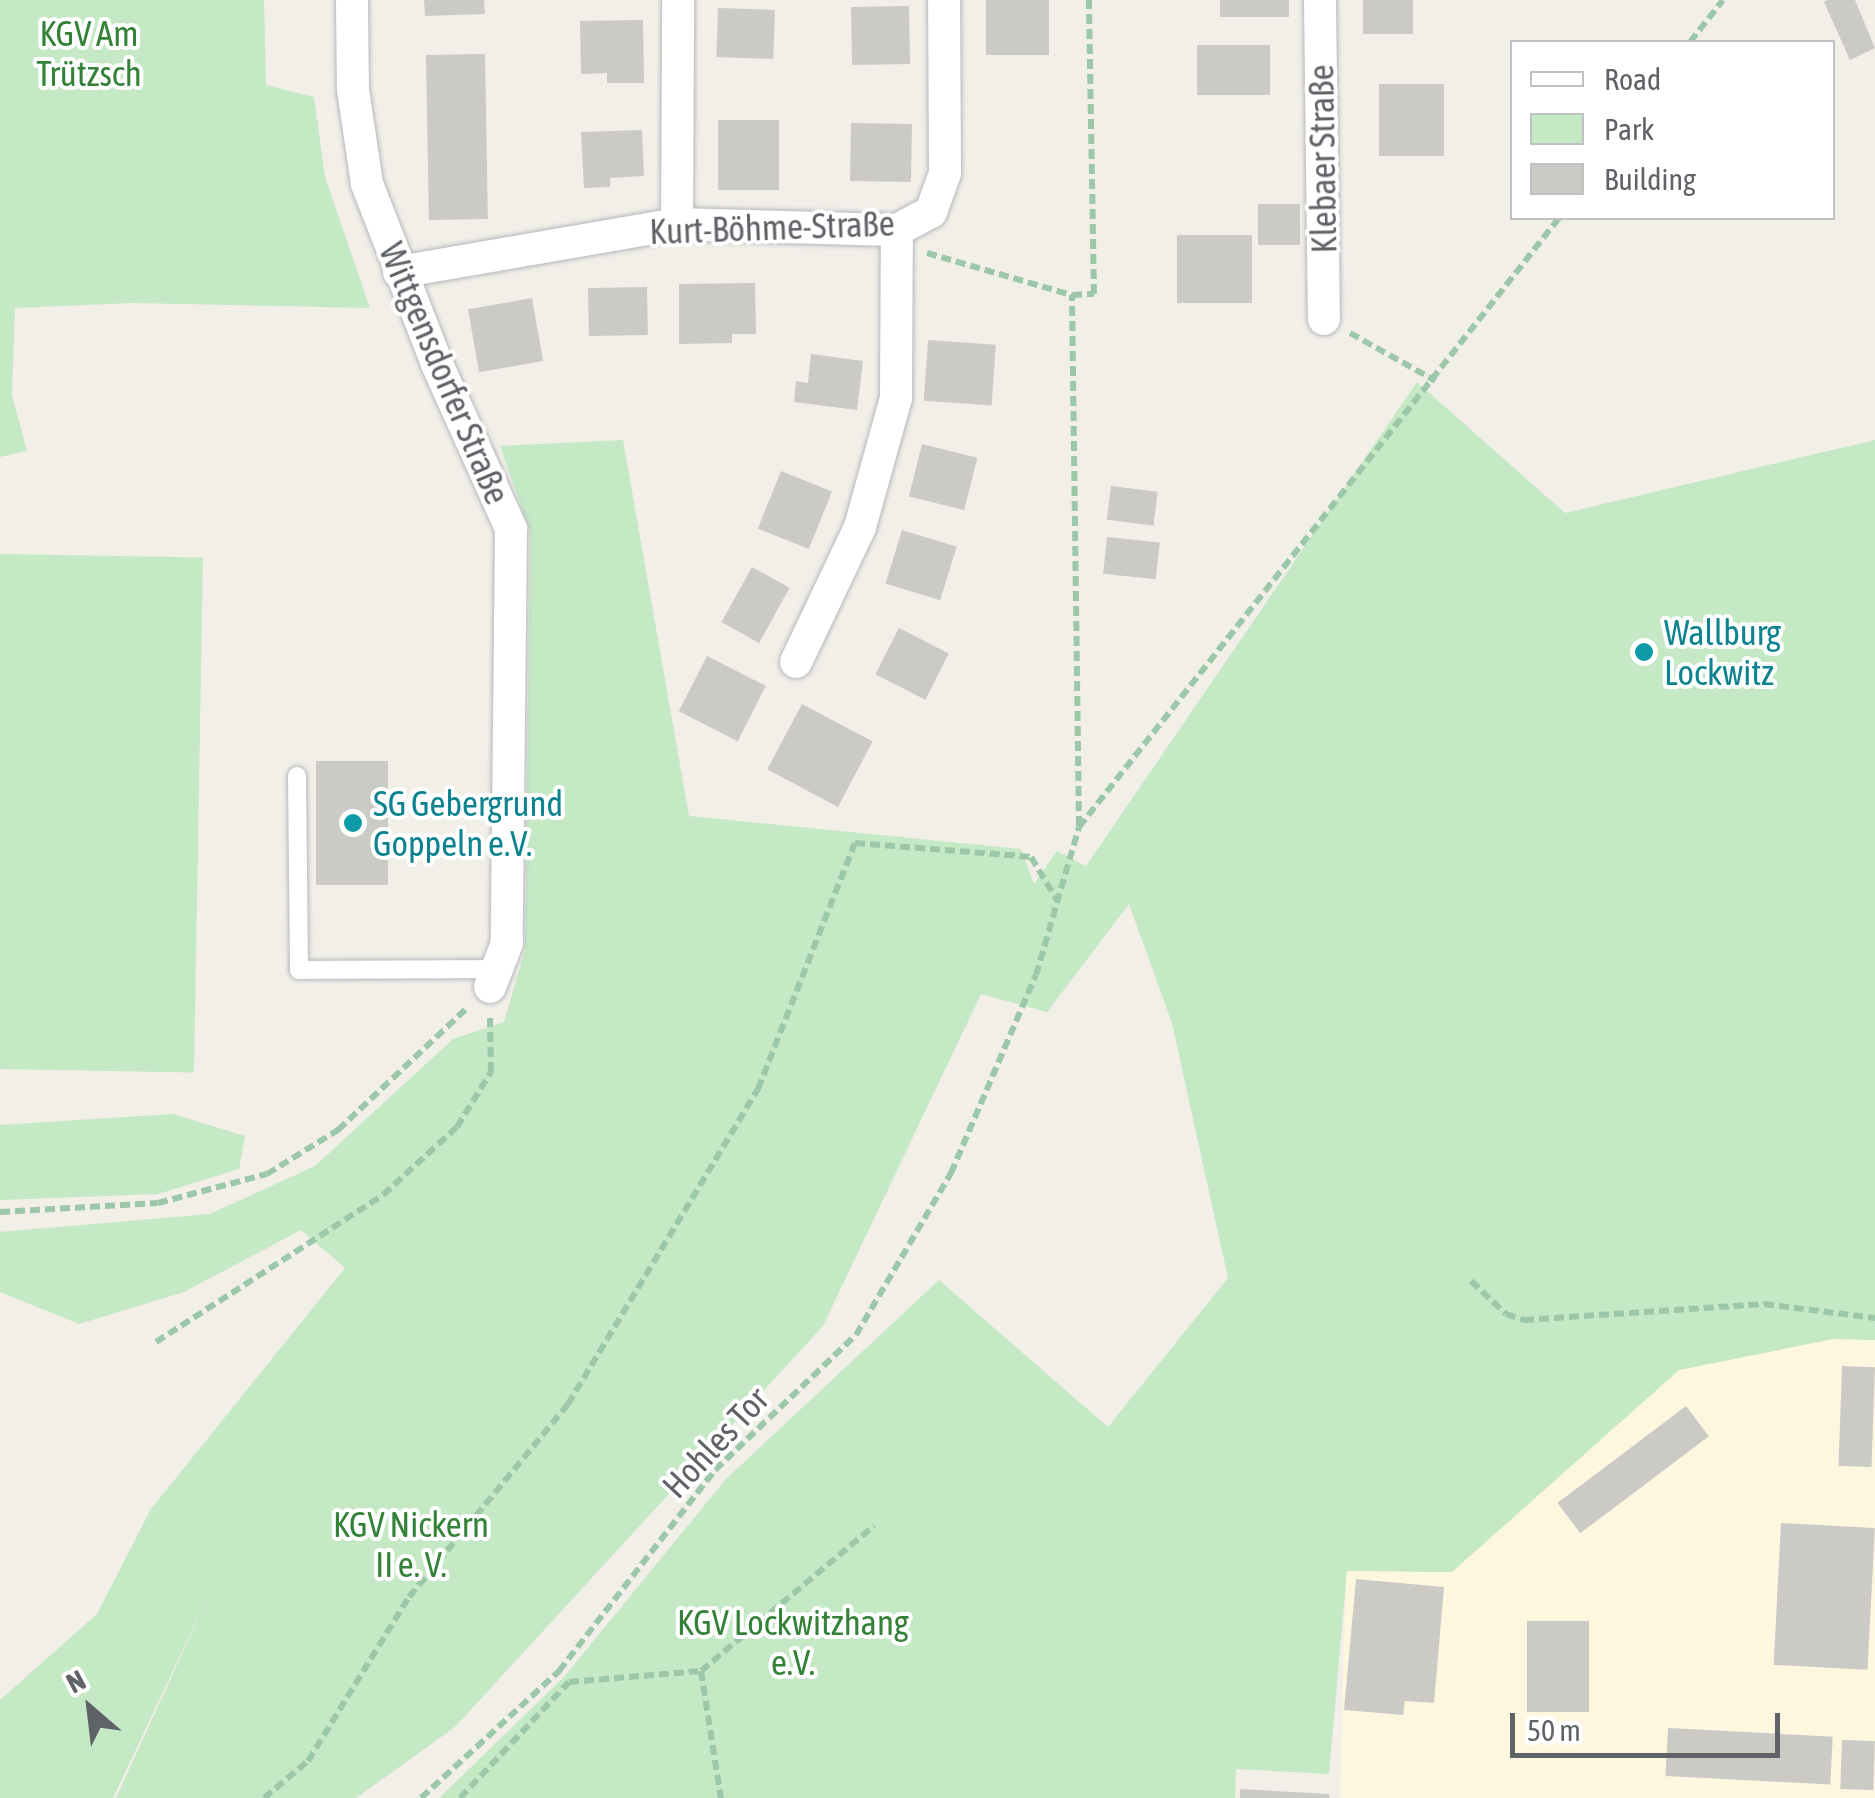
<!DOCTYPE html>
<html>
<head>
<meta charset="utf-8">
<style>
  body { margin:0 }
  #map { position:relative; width:1875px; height:1798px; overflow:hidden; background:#f1efe8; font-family:"Asap Condensed",sans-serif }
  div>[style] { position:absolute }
  .commercial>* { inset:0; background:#fef7e0 }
  .green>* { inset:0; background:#c5e8c5; transform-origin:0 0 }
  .building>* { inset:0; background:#cccac5; transform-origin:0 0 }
  .path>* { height:6px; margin-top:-3px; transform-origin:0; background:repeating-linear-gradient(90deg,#9cc7a9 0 10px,transparent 0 15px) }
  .roads { filter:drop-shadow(0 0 2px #b5b8bc) drop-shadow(0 0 2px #b5b8bc) }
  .lane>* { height:18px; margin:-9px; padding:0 9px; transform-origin:9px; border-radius:9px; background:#fff }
  .street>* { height:32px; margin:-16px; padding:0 16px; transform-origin:16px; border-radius:16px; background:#fff }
  .dots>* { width:28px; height:28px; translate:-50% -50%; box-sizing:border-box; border:5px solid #fff; border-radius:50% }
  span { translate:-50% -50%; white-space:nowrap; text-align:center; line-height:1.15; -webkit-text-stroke:8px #fff; paint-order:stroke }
  .park-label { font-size:35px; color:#348238 }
  .street-label { font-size:35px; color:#5f6368 }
  .culture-label { font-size:35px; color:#0d838f }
  .left { translate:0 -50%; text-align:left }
  .legend { position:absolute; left:1510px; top:40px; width:325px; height:180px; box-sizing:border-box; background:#fff; border:2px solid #bfc1c3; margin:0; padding:12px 18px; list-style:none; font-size:30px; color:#5f6368 }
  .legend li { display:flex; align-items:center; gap:20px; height:50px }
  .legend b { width:50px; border:2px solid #bfc1c3 }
  .north { position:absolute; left:40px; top:1658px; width:100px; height:100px; -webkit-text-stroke:8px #fff; paint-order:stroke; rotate:332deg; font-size:28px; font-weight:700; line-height:40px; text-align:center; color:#5f6368 }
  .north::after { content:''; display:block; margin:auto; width:35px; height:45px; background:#5f6368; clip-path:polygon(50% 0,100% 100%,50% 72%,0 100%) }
  .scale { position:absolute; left:1510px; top:1713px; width:270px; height:45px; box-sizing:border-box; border:5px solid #5f6368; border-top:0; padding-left:12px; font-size:30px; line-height:35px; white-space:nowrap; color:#5f6368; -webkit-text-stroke:8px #fff; paint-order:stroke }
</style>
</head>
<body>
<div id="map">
  <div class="commercial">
    <div style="clip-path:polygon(1833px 1339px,1875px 1340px,1875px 1798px,1340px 1798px,1346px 1571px,1452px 1572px,1679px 1370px)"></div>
  </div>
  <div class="green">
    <div style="clip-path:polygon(0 0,264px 0,266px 85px,314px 97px,325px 177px,370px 308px,132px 303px,15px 308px,12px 395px,27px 451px,0 457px)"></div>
    <div style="clip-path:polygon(1417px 382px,1565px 513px,1875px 440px,1875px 1340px,1833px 1339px,1679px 1370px,1452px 1572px,1347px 1571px,1329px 1774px,1236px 1769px,1235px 1798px,439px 1798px,564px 1677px,726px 1479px,939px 1280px,1108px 1427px,1228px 1278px,1172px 1023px,1129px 904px,1047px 1012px,981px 994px,823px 1326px,455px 1727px,356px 1798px,116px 1798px,213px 1586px,113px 1798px,0 1798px,0 1700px,97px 1614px,151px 1509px,345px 1268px,301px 1230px,184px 1292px,79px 1324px,0 1292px,0 1232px,210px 1214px,315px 1166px,453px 1039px,504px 1022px,525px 950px,530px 532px,500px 446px,623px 440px,689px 816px,1021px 849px,1034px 884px,1057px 851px,1086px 866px)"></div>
    <div style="left:0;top:554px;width:203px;height:515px;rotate:1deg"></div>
    <div style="clip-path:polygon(173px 1114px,245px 1136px,239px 1169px,158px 1194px,0 1200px,0 1125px)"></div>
  </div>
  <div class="building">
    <div style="clip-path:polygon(424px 0,484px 0,485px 14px,425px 16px)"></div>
    <div style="left:986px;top:0;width:63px;height:55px"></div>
    <div style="left:1220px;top:0;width:69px;height:17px"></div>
    <div style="left:1363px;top:0;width:50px;height:34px"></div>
    <div style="clip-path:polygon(1828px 0,1855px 0,1875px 48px,1850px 60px,1824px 2px)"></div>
    <div style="left:909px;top:6px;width:58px;height:58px;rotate:89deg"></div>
    <div style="left:718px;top:8px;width:57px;height:49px;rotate:2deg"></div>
    <div style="clip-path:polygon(643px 20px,644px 83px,607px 83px,607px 73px,581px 74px,580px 21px)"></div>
    <div style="left:1197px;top:45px;width:73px;height:50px"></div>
    <div style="left:485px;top:54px;width:165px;height:59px;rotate:89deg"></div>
    <div style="left:1379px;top:84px;width:65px;height:72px"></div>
    <div style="left:718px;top:120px;width:61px;height:70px"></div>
    <div style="left:851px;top:123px;width:61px;height:58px;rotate:1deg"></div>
    <div style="clip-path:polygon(642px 130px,644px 176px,610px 178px,610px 187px,584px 188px,581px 132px)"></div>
    <div style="left:1300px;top:204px;width:41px;height:42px;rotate:90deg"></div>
    <div style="left:1177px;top:235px;width:75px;height:68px"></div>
    <div style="clip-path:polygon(755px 283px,756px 334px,732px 334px,732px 343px,679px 344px,679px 284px)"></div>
    <div style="left:647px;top:287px;width:48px;height:59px;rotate:89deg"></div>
    <div style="left:532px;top:298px;width:64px;height:65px;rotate:80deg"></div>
    <div style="left:928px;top:340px;width:68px;height:61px;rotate:4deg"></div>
    <div style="clip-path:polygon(811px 354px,863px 361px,857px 410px,794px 402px,796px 381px,808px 383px)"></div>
    <div style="left:922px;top:444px;width:57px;height:54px;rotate:14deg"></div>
    <div style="left:781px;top:471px;width:55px;height:62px;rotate:22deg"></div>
    <div style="left:1111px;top:486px;width:47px;height:34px;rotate:7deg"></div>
    <div style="left:902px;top:530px;width:57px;height:56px;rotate:17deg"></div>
    <div style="left:1107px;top:537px;width:53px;height:37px;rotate:6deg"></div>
    <div style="left:752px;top:567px;width:43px;height:63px;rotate:29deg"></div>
    <div style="left:899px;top:628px;width:56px;height:52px;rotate:27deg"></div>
    <div style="left:707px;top:656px;width:66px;height:62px;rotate:27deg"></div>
    <div style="left:802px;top:704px;width:80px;height:74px;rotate:28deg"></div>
    <div style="left:388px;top:761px;width:124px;height:72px;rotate:90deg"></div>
    <div style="left:1842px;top:1366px;width:33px;height:100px;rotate:2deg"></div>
    <div style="left:1686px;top:1406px;width:38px;height:161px;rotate:53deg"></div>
    <div style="left:1781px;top:1523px;width:94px;height:142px;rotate:3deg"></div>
    <div style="clip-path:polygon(1356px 1579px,1444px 1587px,1434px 1703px,1405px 1701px,1403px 1715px,1344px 1710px)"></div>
    <div style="left:1527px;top:1621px;width:62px;height:91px"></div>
    <div style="left:1668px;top:1728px;width:165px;height:48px;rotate:3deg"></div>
    <div style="left:1842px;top:1740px;width:33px;height:49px;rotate:2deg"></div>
    <div style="clip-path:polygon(1240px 1789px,1329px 1794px,1329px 1798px,1240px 1798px)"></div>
  </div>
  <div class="path">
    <div style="left:1690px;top:42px;width:53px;rotate:-51.8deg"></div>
    <div style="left:927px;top:253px;width:151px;rotate:16.2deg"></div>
    <div style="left:1350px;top:333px;width:98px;rotate:29.2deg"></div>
    <div style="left:1079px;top:826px;width:531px;rotate:-90.76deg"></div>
    <div style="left:1072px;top:295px;width:22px;rotate:-3deg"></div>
    <div style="left:1094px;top:294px;width:294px;rotate:-91deg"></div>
    <div style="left:0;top:1212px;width:158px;rotate:-3.3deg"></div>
    <div style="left:158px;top:1203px;width:113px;rotate:-14.9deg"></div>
    <div style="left:267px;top:1174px;width:84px;rotate:-31.8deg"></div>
    <div style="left:338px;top:1130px;width:179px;rotate:-43.4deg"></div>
    <div style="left:1471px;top:1281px;width:48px;rotate:43.3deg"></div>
    <div style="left:1506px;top:1314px;width:19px;rotate:18deg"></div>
    <div style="left:1524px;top:1320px;width:241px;rotate:-3.8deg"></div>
    <div style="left:1764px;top:1304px;width:112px;rotate:7.2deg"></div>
    <div style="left:156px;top:1342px;width:270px;rotate:-32.9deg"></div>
    <div style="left:383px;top:1195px;width:100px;rotate:-42.6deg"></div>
    <div style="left:457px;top:1127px;width:65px;rotate:-58.3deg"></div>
    <div style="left:491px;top:1072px;width:54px;rotate:-91.1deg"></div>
    <div style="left:701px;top:1671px;width:129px;rotate:81.1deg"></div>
    <div style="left:264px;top:1798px;width:57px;rotate:-40.1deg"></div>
    <div style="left:308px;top:1761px;width:193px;rotate:-58.4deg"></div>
    <div style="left:409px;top:1597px;width:250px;rotate:-50.5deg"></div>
    <div style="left:568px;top:1404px;width:368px;rotate:-58.9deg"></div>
    <div style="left:758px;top:1089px;width:264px;rotate:-68.5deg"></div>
    <div style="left:855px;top:843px;width:177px;rotate:4.5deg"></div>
    <div style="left:1031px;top:857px;width:50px;rotate:58.8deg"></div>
    <div style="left:421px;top:1798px;width:188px;rotate:-42.6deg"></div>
    <div style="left:559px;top:1671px;width:254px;rotate:-52.2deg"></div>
    <div style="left:715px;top:1470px;width:195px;rotate:-43.8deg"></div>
    <div style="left:856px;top:1335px;width:188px;rotate:-59.6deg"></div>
    <div style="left:951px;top:1173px;width:215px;rotate:-66.8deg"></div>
    <div style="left:1036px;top:975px;width:154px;rotate:-73.8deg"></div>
    <div style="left:1079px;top:827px;width:775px;rotate:-51.76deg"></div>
    <div style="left:460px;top:1798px;width:159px;rotate:-46.8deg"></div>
    <div style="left:569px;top:1682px;width:132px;rotate:-4.8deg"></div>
    <div style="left:701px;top:1671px;width:226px;rotate:-40deg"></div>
  </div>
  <div class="roads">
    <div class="lane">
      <div style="left:297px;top:776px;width:194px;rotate:89.4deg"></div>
      <div style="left:299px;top:970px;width:200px;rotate:-0.3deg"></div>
    </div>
    <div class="street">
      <div style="left:352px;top:0;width:90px;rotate:89.4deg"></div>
      <div style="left:353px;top:90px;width:95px;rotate:81.5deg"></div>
      <div style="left:367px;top:184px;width:193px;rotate:68.7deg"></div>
      <div style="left:437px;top:364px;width:181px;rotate:65.8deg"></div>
      <div style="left:511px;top:529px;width:414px;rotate:90.6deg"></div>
      <div style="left:507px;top:943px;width:47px;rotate:111.1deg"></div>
      <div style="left:1320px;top:0;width:319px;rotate:89.3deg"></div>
      <div style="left:677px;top:224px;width:224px;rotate:-89.7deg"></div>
      <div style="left:399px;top:272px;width:282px;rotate:-9.8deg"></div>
      <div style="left:677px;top:224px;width:220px;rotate:1.6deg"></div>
      <div style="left:897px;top:230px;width:38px;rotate:-28deg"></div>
      <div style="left:931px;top:212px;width:41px;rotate:-70.3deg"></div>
      <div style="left:945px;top:173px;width:173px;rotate:-90.3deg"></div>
      <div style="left:796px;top:662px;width:149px;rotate:-64.6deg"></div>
      <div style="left:860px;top:527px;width:134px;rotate:-74.4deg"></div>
      <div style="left:896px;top:398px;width:168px;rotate:-89.7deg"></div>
    </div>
  </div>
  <div class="dots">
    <div style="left:1644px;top:652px;background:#0f9aa8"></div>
    <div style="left:353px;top:823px;background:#0f9aa8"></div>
  </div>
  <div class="park-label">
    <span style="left:89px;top:53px">KGV Am<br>Trützsch</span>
    <span style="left:411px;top:1544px">KGV Nickern<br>II e. V.</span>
    <span style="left:793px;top:1642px">KGV Lockwitzhang<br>e.V.</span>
  </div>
  <div class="street-label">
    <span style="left:1322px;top:159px;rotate:-91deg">Klebaer Straße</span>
    <span style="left:772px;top:227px;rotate:-2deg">Kurt-Böhme-Straße</span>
    <span style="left:445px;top:373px;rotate:67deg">Wittgensdorfer Straße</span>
    <span style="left:715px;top:1442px;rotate:-47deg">Hohles Tor</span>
  </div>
  <div class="culture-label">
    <span class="left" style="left:1664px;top:652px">Wallburg<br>Lockwitz</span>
    <span class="left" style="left:373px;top:823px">SG Gebergrund<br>Goppeln e.V.</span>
  </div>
  <ul class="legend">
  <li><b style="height:12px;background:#fff"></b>Road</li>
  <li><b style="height:28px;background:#c5e8c5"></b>Park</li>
  <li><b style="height:28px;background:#cccac5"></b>Building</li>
  </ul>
  <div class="north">N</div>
  <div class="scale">50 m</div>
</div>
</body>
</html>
